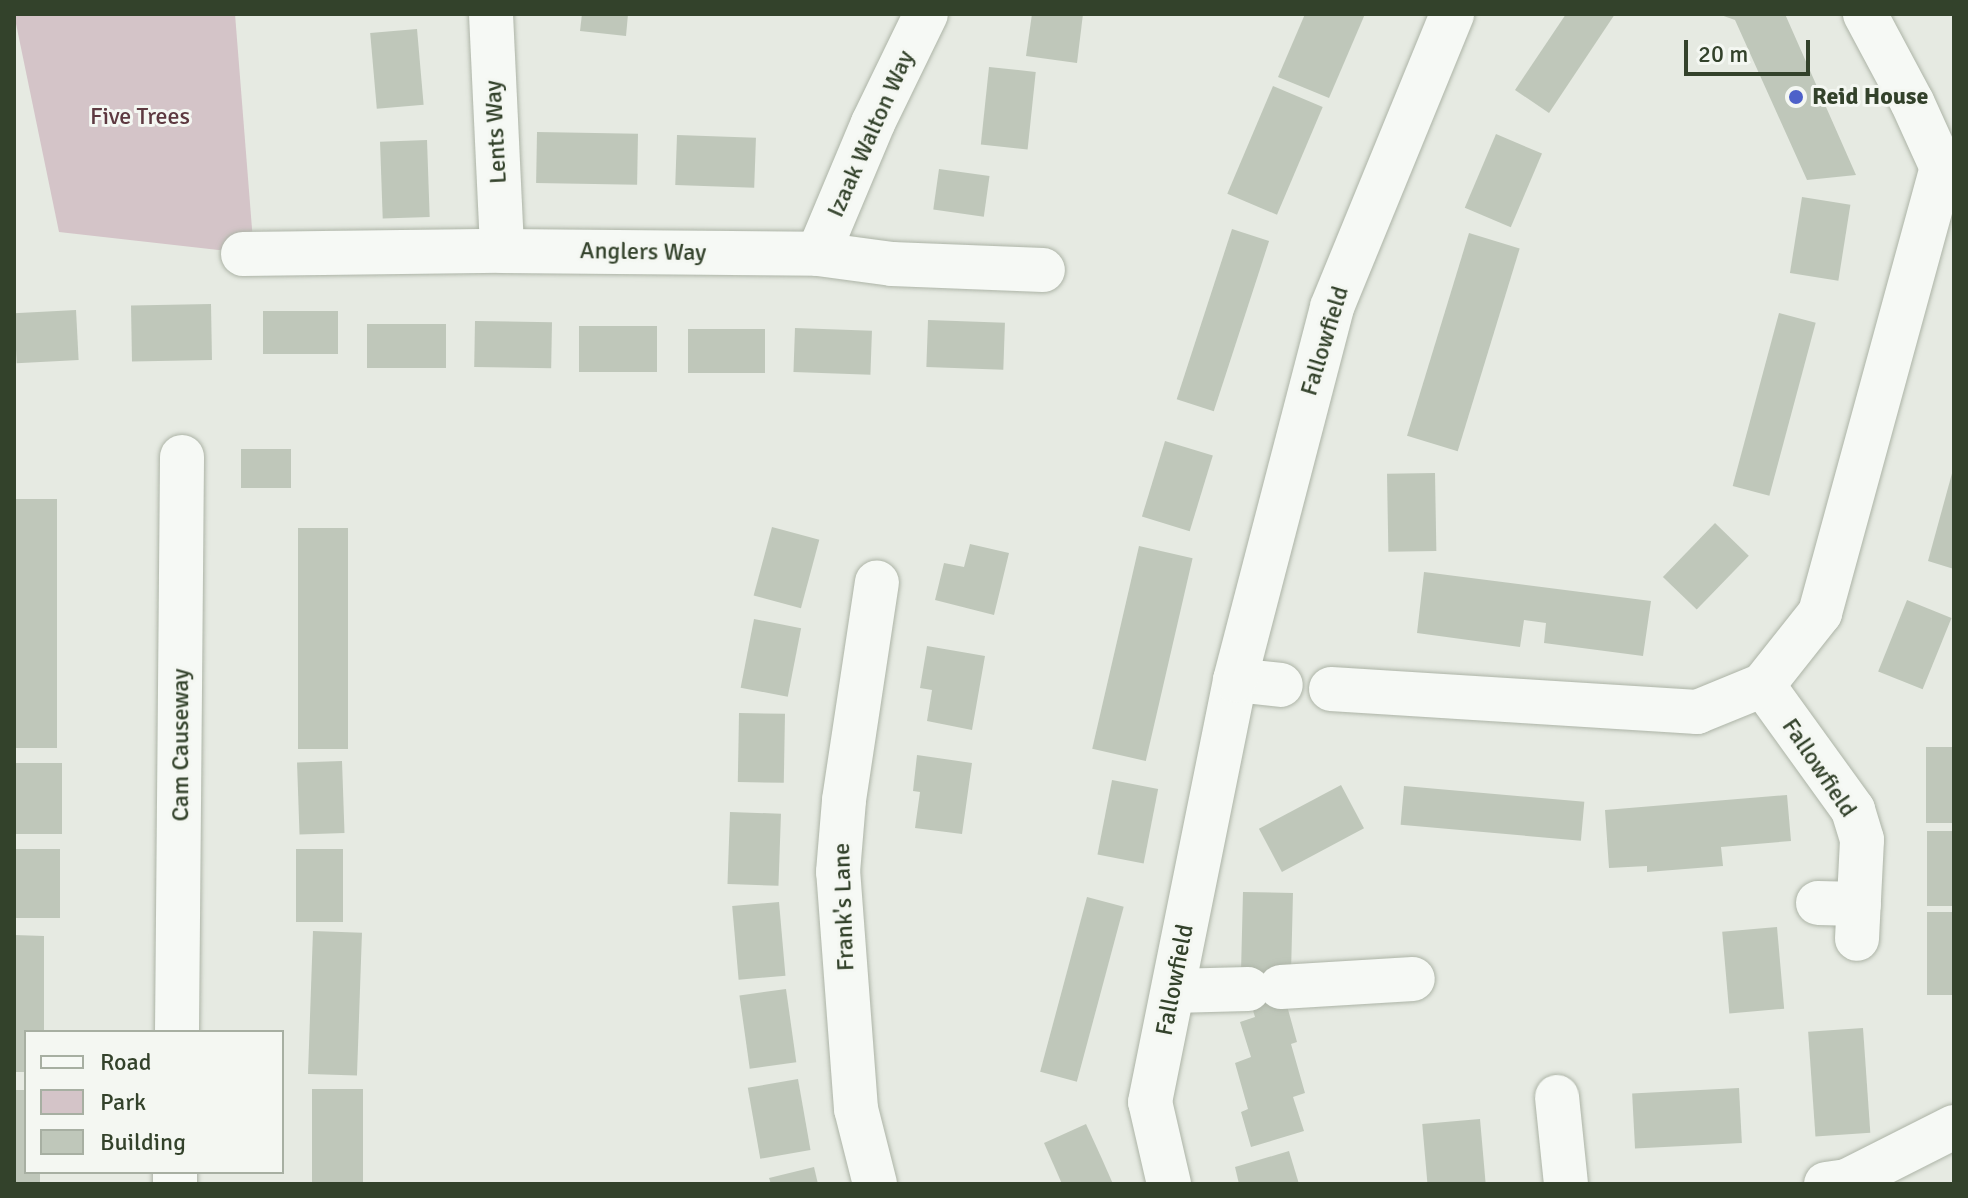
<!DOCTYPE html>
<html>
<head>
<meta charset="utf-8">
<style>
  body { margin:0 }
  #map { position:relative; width:1968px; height:1198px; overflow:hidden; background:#e6eae2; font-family:Signika,sans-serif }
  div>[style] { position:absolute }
  .green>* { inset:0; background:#d4c4c8 }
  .building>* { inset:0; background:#bfc7ba; transform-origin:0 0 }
  .roads { filter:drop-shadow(0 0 2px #adb4a7) drop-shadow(0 0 2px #adb4a7) }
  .minor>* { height:44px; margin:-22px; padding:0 22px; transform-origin:22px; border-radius:22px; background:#f6f9f5 }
  .dots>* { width:22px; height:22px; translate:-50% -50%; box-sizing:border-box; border:4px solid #f4f7f2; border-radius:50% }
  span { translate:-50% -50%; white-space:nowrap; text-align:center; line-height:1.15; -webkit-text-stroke:6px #f4f7f2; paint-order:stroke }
  .poi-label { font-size:24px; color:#33422b; font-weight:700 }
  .left { translate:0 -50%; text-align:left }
  .park-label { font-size:24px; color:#5d3940 }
  .street-label { font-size:24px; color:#33422b }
  .frame { position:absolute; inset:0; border:16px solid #33422b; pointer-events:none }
  .legend { position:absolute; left:24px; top:1030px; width:260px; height:144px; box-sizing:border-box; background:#f4f7f2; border:2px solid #a7afa2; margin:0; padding:10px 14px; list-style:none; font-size:24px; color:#33422b }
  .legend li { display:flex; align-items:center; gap:16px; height:40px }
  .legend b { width:40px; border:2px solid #a7afa2 }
  .scale { position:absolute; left:1684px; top:40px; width:126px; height:36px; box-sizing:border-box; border:4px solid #33422b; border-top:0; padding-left:10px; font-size:24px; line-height:28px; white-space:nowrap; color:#33422b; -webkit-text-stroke:6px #f4f7f2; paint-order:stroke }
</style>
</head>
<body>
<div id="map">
  <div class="green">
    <div style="clip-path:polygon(14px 14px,235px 14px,254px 254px,59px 232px)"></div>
  </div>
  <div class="building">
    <div style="clip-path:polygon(582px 14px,628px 14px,626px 36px,580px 31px)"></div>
    <div style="clip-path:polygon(1032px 14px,1083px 14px,1077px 63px,1026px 56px)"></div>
    <div style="clip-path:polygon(1305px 14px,1365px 14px,1329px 98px,1278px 77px)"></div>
    <div style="clip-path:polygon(1566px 14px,1615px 14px,1549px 113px,1515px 90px)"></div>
    <div style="clip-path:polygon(1718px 14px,1785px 14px,1856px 175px,1807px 180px,1735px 20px)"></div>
    <div style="left:417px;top:29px;width:76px;height:47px;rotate:85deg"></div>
    <div style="left:989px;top:67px;width:47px;height:78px;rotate:6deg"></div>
    <div style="left:1273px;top:86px;width:54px;height:117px;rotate:23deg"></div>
    <div style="left:537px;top:132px;width:101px;height:51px;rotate:1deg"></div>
    <div style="left:1496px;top:134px;width:50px;height:80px;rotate:23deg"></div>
    <div style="left:677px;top:135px;width:79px;height:50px;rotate:2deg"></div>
    <div style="left:427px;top:140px;width:77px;height:47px;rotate:88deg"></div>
    <div style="left:939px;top:169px;width:51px;height:41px;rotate:8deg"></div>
    <div style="left:1802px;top:197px;width:49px;height:77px;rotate:9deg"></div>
    <div style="left:1232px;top:229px;width:39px;height:179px;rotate:18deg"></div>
    <div style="left:1469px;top:233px;width:53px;height:212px;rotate:17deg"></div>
    <div style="left:211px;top:304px;width:56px;height:80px;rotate:89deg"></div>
    <div style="left:76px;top:310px;width:50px;height:62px;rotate:87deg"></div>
    <div style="left:263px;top:311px;width:75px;height:43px"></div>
    <div style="left:1779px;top:313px;width:38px;height:179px;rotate:15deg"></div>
    <div style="left:928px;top:320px;width:77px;height:47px;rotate:2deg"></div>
    <div style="left:475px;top:321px;width:77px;height:46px;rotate:1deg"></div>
    <div style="left:367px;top:324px;width:79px;height:44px"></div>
    <div style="left:657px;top:326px;width:46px;height:78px;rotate:90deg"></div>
    <div style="left:795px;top:328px;width:77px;height:44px;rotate:2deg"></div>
    <div style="left:688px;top:329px;width:77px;height:44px"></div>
    <div style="left:1165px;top:441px;width:50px;height:79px;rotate:17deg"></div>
    <div style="left:241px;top:449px;width:50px;height:39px"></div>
    <div style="clip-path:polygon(1954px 466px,1954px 569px,1928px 561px)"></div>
    <div style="left:1435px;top:473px;width:78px;height:48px;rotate:89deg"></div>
    <div style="left:14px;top:499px;width:43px;height:249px"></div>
    <div style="left:1715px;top:523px;width:47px;height:75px;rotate:44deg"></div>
    <div style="left:772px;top:527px;width:49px;height:71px;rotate:15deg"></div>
    <div style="left:298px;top:528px;width:50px;height:221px"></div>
    <div style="clip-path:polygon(970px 544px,1009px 553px,994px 615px,935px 600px,944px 563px,964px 567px)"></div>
    <div style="left:1139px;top:546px;width:55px;height:208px;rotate:13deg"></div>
    <div style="clip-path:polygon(1424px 572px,1651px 601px,1643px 656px,1544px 643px,1546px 623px,1524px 620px,1520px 647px,1417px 633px)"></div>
    <div style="left:1907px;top:600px;width:48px;height:77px;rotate:22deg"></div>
    <div style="left:754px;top:619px;width:48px;height:70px;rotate:11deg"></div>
    <div style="clip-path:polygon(927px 646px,985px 656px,972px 730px,927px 721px,932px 690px,920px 688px)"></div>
    <div style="left:739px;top:713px;width:46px;height:69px;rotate:1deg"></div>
    <div style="left:1926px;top:747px;width:28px;height:76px"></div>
    <div style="clip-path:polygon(917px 755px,972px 763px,962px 834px,915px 828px,920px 792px,913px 791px)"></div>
    <div style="left:342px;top:761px;width:72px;height:45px;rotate:88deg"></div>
    <div style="left:62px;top:763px;width:71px;height:48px;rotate:90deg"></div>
    <div style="left:1112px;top:780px;width:47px;height:76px;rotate:11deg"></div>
    <div style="left:1341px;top:785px;width:49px;height:93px;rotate:62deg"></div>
    <div style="left:1404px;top:786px;width:181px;height:39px;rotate:5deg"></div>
    <div style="clip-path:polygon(1787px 795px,1791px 841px,1721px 847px,1723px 866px,1647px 872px,1647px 866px,1609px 868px,1605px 810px)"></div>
    <div style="left:730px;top:812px;width:51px;height:72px;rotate:2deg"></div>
    <div style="left:1954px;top:831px;width:75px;height:27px;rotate:90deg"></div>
    <div style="left:14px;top:849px;width:46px;height:69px"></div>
    <div style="left:296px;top:849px;width:47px;height:73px"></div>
    <div style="clip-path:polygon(1243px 892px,1293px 893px,1291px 974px,1278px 973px,1297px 1042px,1291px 1044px,1305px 1093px,1293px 1097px,1304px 1131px,1251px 1147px,1241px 1112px,1248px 1109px,1235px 1063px,1251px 1057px,1240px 1022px,1255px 1017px,1241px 972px)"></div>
    <div style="left:1087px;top:897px;width:38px;height:181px;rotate:15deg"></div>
    <div style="left:779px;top:902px;width:74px;height:47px;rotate:85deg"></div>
    <div style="left:1954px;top:912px;width:83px;height:27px;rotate:90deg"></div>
    <div style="left:1777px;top:927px;width:82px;height:55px;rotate:85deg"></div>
    <div style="left:313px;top:931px;width:49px;height:143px;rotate:2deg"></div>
    <div style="clip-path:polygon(14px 935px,44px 936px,44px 1032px,26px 1032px,26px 1072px,14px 1072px)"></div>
    <div style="left:786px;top:989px;width:74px;height:47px;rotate:82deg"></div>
    <div style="left:1863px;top:1028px;width:105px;height:55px;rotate:86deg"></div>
    <div style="left:798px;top:1079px;width:72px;height:51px;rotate:80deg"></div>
    <div style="left:1739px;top:1088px;width:55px;height:107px;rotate:87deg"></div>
    <div style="left:312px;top:1089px;width:51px;height:95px"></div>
    <div style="clip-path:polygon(14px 1090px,26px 1090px,26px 1172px,40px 1172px,40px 1184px,14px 1184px)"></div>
    <div style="left:1480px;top:1119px;width:65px;height:58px;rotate:85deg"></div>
    <div style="clip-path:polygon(1086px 1124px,1102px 1159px,1113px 1184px,1062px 1184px,1044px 1143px)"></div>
    <div style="clip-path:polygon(1289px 1151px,1299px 1184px,1239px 1184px,1235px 1167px)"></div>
    <div style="clip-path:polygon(814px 1167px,818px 1184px,771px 1184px,769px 1178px)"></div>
  </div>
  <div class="roads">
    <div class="minor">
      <div style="left:491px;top:14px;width:237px;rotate:87.3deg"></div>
      <div style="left:243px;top:254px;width:259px;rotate:-0.7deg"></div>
      <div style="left:502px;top:251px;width:316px;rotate:0.5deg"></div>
      <div style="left:818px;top:254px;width:75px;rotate:7.7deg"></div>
      <div style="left:892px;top:264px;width:151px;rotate:2.3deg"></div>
      <div style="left:818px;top:254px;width:142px;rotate:-67.2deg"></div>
      <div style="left:873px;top:123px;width:121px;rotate:-64.1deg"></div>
      <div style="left:1235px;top:680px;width:46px;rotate:6.2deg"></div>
      <div style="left:1763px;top:685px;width:154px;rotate:54.2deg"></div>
      <div style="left:1853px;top:810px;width:31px;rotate:73deg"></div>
      <div style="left:1862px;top:840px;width:99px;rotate:92.9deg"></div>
      <div style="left:1331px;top:689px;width:367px;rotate:3.6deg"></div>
      <div style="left:1697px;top:712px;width:71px;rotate:-22.2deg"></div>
      <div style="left:1763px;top:685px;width:92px;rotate:-51.6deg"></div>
      <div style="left:1820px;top:613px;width:461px;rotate:-74.7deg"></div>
      <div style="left:1942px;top:168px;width:72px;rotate:-114.4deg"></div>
      <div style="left:1912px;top:102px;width:100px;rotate:-118.1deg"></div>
      <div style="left:1818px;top:903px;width:41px;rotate:1.4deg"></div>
      <div style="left:1281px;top:987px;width:132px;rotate:-3.5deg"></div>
      <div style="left:1173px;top:991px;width:75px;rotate:-1.5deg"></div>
      <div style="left:177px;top:1032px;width:575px;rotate:-89.5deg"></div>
      <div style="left:1557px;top:1097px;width:87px;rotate:84.1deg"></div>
      <div style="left:175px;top:1184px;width:12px;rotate:-90deg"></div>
      <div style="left:875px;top:1184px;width:77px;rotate:-104.2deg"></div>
      <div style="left:856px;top:1109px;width:238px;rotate:-94.3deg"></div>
      <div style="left:838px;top:872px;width:72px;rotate:-85.2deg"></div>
      <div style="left:844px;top:800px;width:220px;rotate:-81.4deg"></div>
      <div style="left:1169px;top:1184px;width:84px;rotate:-103deg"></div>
      <div style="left:1150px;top:1102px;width:430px;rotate:-78.6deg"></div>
      <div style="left:1235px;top:680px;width:385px;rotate:-75.4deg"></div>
      <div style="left:1332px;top:307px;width:317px;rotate:-67.7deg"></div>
      <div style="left:1826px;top:1184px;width:21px;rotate:-8deg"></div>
      <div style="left:1847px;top:1181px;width:120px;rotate:-26.8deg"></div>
    </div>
  </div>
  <div class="dots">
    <div style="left:1796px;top:97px;background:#4e61c9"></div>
  </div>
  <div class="poi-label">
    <span class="left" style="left:1812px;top:97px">Reid House</span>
  </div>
  <div class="park-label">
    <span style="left:140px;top:117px">Five Trees</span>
  </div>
  <div class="street-label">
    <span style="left:496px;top:132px;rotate:-93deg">Lents Way</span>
    <span style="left:871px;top:134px;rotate:-66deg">Izaak Walton Way</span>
    <span style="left:643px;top:252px;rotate:1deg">Anglers Way</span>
    <span style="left:1325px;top:341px;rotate:-73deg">Fallowfield</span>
    <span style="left:181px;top:745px;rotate:-90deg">Cam Causeway</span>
    <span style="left:1819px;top:768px;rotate:56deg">Fallowfield</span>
    <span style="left:844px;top:907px;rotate:-92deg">Frank's Lane</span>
    <span style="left:1175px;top:980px;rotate:-79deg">Fallowfield</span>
  </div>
  <div class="frame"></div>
  <ul class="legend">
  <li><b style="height:10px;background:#f6f9f5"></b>Road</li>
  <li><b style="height:22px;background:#d4c4c8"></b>Park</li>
  <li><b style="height:22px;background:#bfc7ba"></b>Building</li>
  </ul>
  <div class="scale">20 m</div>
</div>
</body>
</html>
